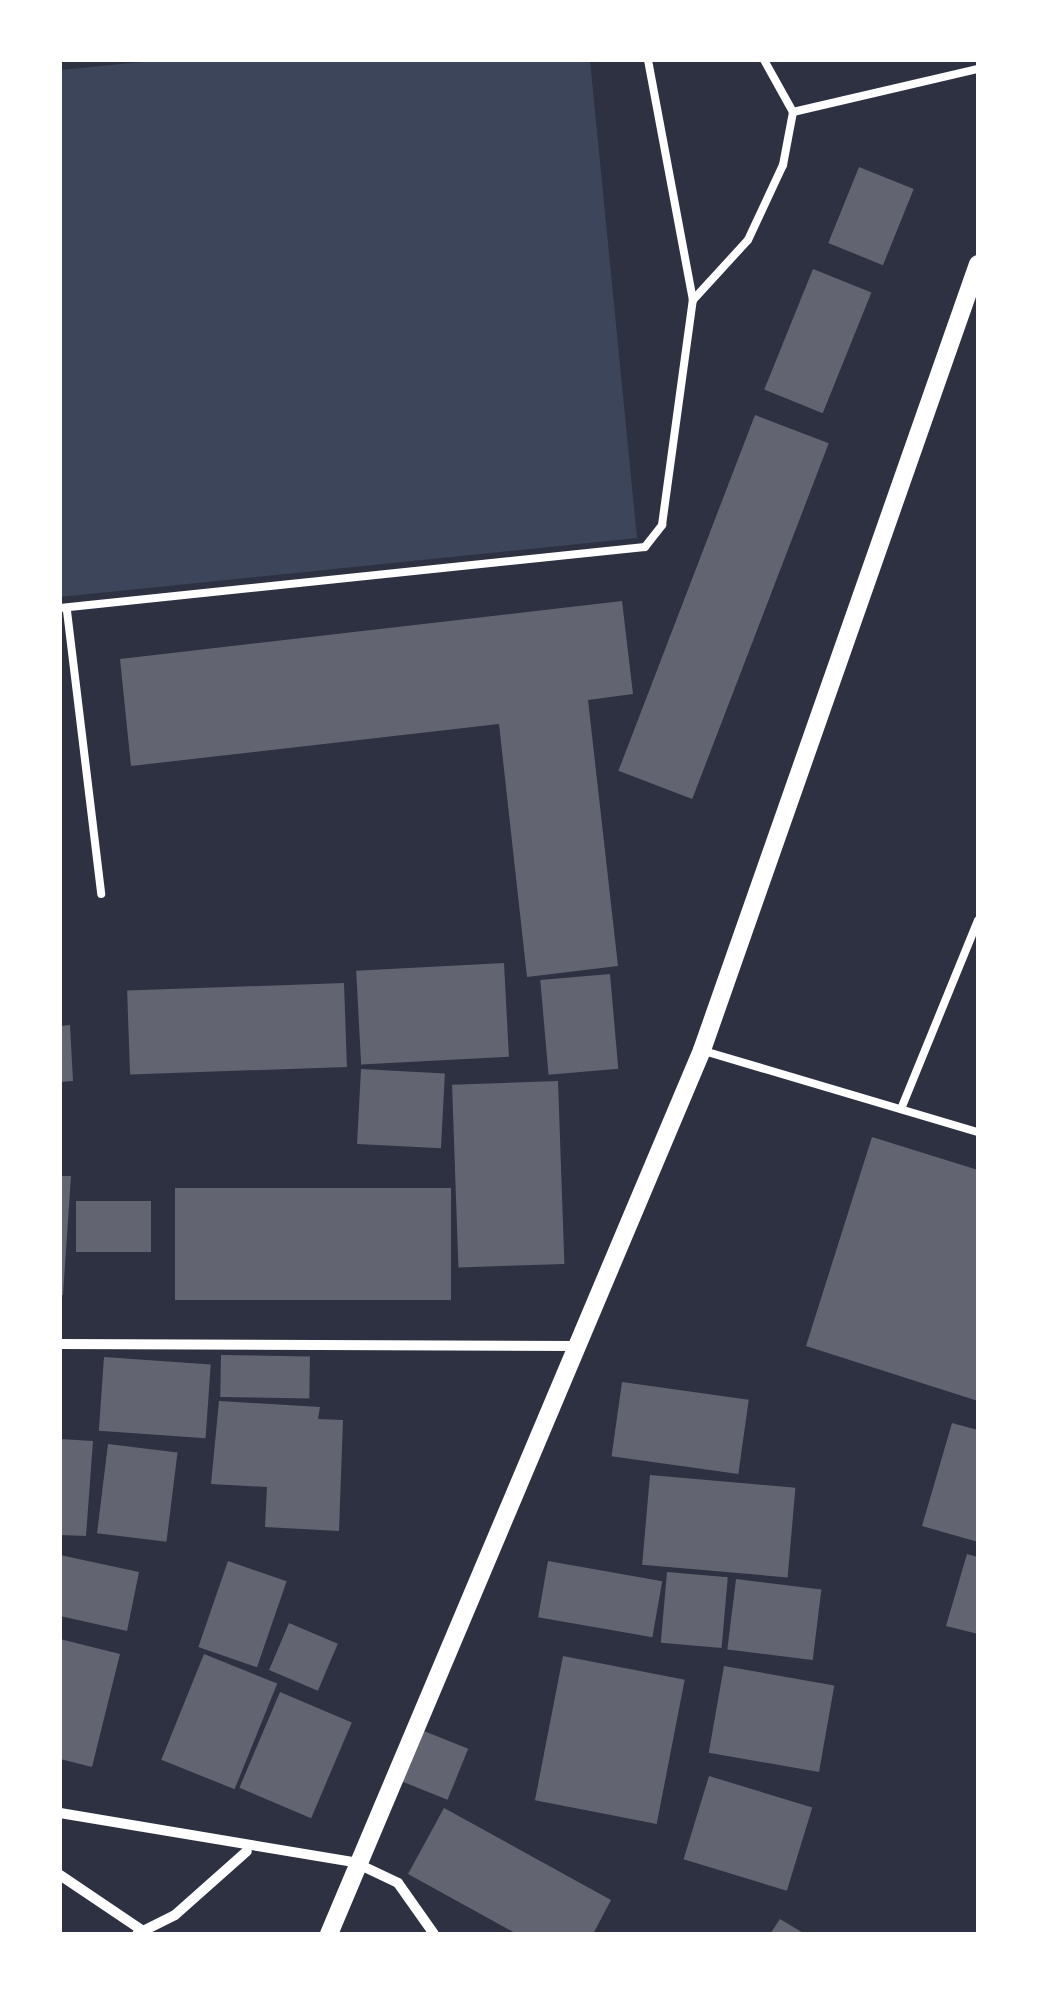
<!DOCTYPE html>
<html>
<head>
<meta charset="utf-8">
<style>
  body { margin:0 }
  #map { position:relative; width:1038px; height:1994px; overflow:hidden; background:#2d3142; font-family:"Archivo Narrow",sans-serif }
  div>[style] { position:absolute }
  .green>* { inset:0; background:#3c4559 }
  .building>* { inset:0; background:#626471; transform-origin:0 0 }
  .service>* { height:8px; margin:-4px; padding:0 4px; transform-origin:4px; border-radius:4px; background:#fff }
  .minor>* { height:10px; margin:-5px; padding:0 5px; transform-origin:5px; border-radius:5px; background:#fff }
  .tertiary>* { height:18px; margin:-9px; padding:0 9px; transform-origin:9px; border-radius:9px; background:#fff }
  span { translate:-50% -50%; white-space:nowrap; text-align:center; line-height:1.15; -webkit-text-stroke:9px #fff; paint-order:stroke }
  .frame { position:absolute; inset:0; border:62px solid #fff; pointer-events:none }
</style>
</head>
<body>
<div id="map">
  <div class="green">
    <div style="clip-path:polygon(161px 60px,590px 60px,637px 538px,60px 597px,60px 70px)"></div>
  </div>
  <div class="building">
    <div style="left:859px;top:167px;width:59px;height:82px;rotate:22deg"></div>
    <div style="left:813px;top:269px;width:63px;height:130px;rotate:22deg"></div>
    <div style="left:755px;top:415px;width:79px;height:381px;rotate:21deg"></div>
    <div style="clip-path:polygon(622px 601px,633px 694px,588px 700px,618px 966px,527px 977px,499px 724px,131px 766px,120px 659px)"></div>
    <div style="left:504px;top:963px;width:94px;height:148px;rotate:87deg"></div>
    <div style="left:610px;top:974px;width:95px;height:70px;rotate:85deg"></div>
    <div style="left:344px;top:983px;width:84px;height:217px;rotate:88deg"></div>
    <div style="clip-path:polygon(70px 1025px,73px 1081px,60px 1082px,60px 1026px)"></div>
    <div style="left:361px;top:1069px;width:84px;height:75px;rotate:3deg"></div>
    <div style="left:558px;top:1081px;width:183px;height:106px;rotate:88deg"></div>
    <div style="clip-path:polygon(872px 1137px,978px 1170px,978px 1401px,806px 1346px)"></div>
    <div style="clip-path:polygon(60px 1176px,71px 1176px,63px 1295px,60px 1295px)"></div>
    <div style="left:175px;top:1188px;width:276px;height:112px"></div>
    <div style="left:151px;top:1201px;width:51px;height:75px;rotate:90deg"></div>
    <div style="left:221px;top:1355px;width:89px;height:42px;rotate:1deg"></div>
    <div style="left:104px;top:1357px;width:107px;height:74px;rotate:4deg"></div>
    <div style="left:622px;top:1382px;width:128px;height:75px;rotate:8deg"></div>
    <div style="clip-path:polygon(219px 1401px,320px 1407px,318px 1419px,343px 1420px,339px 1531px,265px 1527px,267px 1487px,211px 1484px)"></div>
    <div style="clip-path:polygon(952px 1423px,978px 1430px,978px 1542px,922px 1526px)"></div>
    <div style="clip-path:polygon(60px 1439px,93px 1441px,86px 1536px,60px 1535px)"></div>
    <div style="left:108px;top:1444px;width:70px;height:90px;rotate:7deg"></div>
    <div style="left:650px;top:1475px;width:146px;height:90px;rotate:5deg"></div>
    <div style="clip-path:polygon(967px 1554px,978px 1557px,978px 1634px,946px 1626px)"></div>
    <div style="clip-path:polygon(60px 1555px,139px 1572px,127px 1631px,60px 1616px)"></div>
    <div style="left:228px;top:1561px;width:62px;height:91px;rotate:19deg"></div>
    <div style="left:548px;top:1561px;width:116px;height:57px;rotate:10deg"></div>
    <div style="left:667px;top:1572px;width:61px;height:71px;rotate:5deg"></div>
    <div style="left:736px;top:1579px;width:86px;height:71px;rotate:7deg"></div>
    <div style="left:289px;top:1623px;width:53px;height:51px;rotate:23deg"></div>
    <div style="clip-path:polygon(60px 1639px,120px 1654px,92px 1767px,60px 1759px)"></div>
    <div style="left:204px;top:1654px;width:79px;height:114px;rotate:22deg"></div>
    <div style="left:563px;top:1656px;width:124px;height:147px;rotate:11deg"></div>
    <div style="left:724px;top:1666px;width:112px;height:88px;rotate:10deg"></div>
    <div style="left:280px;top:1692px;width:78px;height:104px;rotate:23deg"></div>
    <div style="left:419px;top:1729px;width:53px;height:55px;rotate:22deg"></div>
    <div style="left:709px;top:1776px;width:108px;height:87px;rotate:17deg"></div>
    <div style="clip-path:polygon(444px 1808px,611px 1900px,593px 1934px,517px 1934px,408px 1874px)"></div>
    <div style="clip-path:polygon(780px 1919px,805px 1934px,770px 1934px)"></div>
  </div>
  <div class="service">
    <div style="left:648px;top:60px;width:244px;rotate:79.4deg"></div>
    <div style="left:693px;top:300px;width:81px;rotate:-47.5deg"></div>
    <div style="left:748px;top:240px;width:83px;rotate:-65deg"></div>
    <div style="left:783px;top:165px;width:54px;rotate:-79.3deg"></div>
    <div style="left:793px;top:112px;width:60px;rotate:-119.1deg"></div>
    <div style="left:793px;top:112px;width:190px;rotate:-13.1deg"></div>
    <div style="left:60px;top:608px;width:588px;rotate:-5.95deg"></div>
    <div style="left:645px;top:547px;width:28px;rotate:-52deg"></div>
    <div style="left:662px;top:525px;width:227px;rotate:-82.2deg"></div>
    <div style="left:67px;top:611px;width:285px;rotate:83.1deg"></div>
    <div style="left:704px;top:1051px;width:286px;rotate:16.5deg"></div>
    <div style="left:901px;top:1109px;width:204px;rotate:-67.8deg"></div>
  </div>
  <div class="minor">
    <div style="left:60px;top:1344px;width:519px;rotate:0.22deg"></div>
    <div style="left:60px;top:1813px;width:298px;rotate:9.5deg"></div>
    <div style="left:354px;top:1862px;width:49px;rotate:25.5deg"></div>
    <div style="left:398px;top:1883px;width:62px;rotate:54.8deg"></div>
    <div style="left:60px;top:1875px;width:100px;rotate:34deg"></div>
    <div style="left:137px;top:1934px;width:42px;rotate:-26.6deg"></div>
    <div style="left:175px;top:1915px;width:96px;rotate:-41.6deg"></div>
  </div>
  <div class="tertiary">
    <div style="left:329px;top:1934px;width:959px;rotate:-67.12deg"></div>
    <div style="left:702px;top:1050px;width:833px;rotate:-70.65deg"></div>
  </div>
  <div class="frame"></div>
</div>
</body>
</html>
